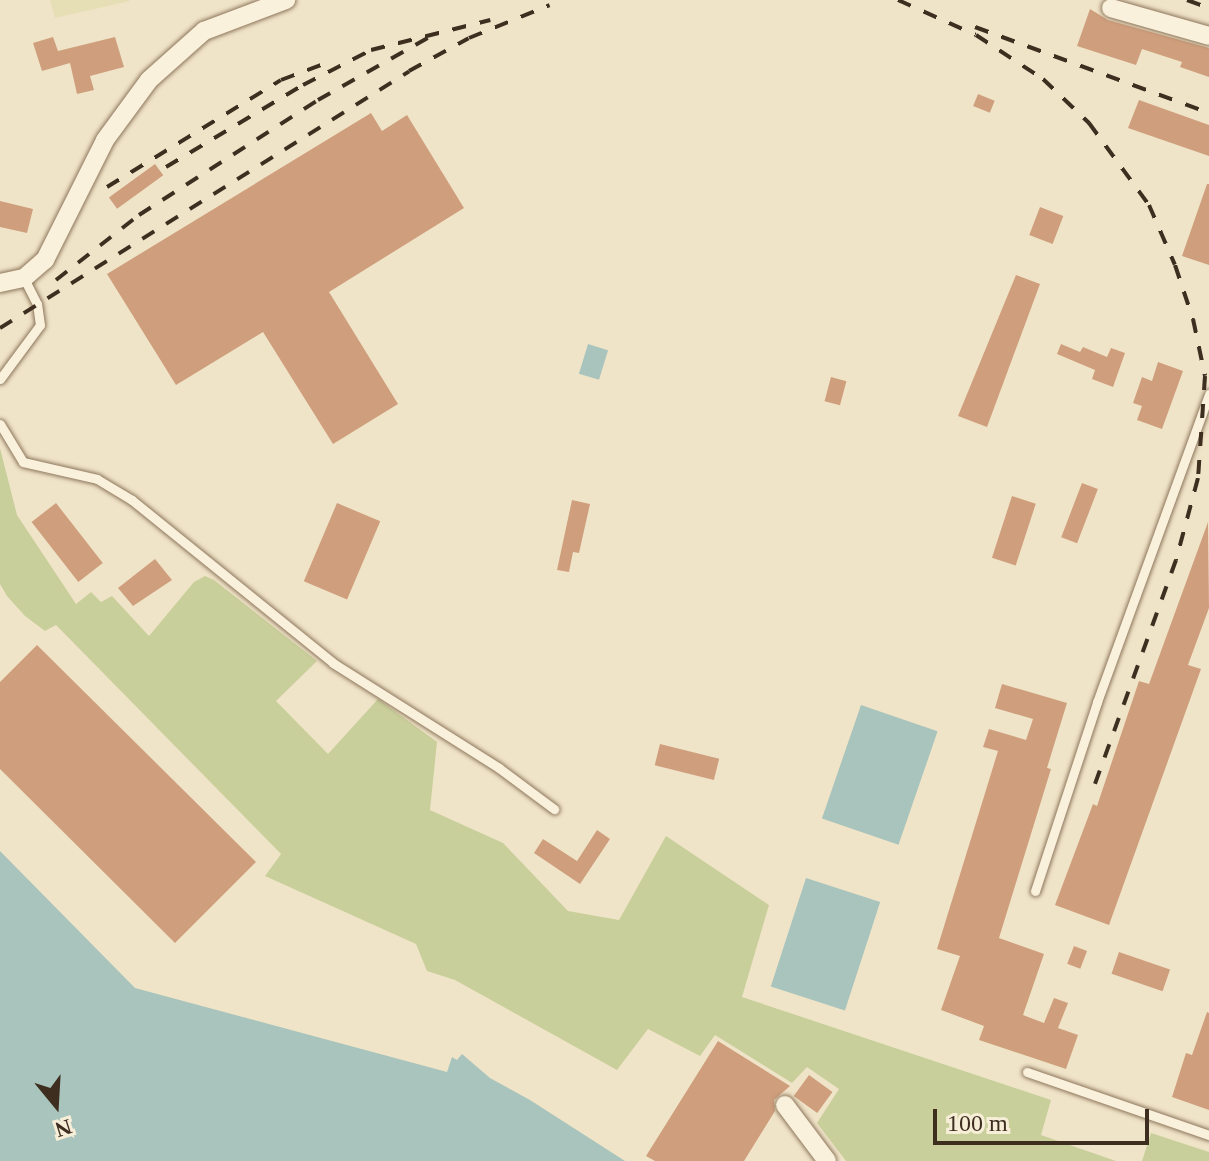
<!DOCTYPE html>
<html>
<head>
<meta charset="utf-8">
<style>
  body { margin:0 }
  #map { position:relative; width:1209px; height:1161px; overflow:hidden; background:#f0e4c8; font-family:"Times New Roman",serif }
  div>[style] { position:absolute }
  .farmland>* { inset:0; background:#e6deb5 }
  .green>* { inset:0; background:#c9cf9b }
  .water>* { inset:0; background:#a9c4bc; transform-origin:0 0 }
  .building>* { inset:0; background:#cf9f7d; transform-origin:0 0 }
  .roads { filter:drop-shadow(0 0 2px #8d765c) drop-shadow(0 0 2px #8d765c) }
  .lane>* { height:9px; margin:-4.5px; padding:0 4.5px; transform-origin:4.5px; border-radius:4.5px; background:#faf1dc }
  .street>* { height:18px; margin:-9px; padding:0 9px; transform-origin:9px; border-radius:9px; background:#faf1dc }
  .rail>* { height:4px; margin-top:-2px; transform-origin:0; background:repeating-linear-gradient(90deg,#3d2e20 0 14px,transparent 0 28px) }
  span { translate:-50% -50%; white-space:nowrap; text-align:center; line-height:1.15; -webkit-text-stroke:7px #f7eed8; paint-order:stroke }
  .north { position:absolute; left:16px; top:1065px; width:80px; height:80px; -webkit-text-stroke:6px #f7eed8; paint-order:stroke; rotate:162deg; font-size:22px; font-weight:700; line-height:32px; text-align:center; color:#3d2e20 }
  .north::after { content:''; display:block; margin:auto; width:28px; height:36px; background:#3d2e20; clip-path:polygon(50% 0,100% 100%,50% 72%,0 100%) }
  .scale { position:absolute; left:933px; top:1109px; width:216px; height:36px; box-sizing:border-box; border:4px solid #3d2e20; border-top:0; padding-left:10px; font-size:24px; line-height:28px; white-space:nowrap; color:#3d2e20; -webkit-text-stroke:6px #f7eed8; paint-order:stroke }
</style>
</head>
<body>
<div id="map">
  <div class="farmland">
    <div style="clip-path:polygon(50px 0,129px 0,130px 1px,55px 18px)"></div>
  </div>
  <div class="green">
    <div style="clip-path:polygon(0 448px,17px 515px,76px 604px,91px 592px,101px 602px,112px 596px,149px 636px,194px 582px,205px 576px,214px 580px,317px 661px,276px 701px,328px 754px,378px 699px,437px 742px,430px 810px,503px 843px,568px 911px,619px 920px,666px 836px,769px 905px,742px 997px,1051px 1100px,1041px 1135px,1116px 1161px,846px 1161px,817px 1123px,839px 1089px,807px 1067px,792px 1083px,715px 1035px,700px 1056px,648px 1029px,617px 1070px,455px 980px,427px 971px,416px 944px,265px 876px,281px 854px,56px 625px,45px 631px,25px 616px,7px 596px,0 584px)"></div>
    <div style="clip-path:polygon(1151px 1133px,1209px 1152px,1209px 1161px,1142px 1161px)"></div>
  </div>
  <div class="water">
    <div style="left:588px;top:344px;width:21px;height:31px;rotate:17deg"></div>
    <div style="left:861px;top:705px;width:81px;height:120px;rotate:19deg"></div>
    <div style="clip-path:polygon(0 851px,135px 988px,447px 1072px,452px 1057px,457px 1060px,462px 1054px,490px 1078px,530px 1100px,625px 1161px,0 1161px)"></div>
    <div style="left:806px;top:878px;width:78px;height:114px;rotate:18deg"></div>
  </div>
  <div class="building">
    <div style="clip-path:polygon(1090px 9px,1108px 20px,1209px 48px,1209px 77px,1180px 67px,1182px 62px,1142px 49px,1136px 65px,1077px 46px)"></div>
    <div style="clip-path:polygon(53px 37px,58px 51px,115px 37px,124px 67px,90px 76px,94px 90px,77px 94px,70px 63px,42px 71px,33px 43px)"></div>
    <div style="left:978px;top:94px;width:18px;height:13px;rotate:22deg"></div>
    <div style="clip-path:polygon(1139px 100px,1209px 125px,1209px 156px,1128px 128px)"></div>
    <div style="clip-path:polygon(371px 113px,382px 131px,407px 115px,464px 208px,329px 292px,398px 404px,333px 444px,263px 332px,176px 385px,107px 274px)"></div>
    <div style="left:155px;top:164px;width:14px;height:57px;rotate:54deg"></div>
    <div style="clip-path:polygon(1207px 184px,1209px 184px,1209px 265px,1182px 256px)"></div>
    <div style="clip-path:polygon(0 201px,33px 209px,27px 233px,0 227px)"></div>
    <div style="left:1040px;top:207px;width:25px;height:30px;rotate:21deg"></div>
    <div style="clip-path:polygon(1016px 275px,1040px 284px,987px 427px,958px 416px)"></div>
    <div style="clip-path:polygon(1061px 344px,1080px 352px,1083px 347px,1107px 357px,1111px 348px,1125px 353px,1113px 387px,1092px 379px,1095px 370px,1057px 354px)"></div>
    <div style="clip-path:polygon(1158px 362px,1183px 371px,1162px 429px,1137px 420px,1142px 406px,1133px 403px,1142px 377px,1152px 381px)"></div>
    <div style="left:831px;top:377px;width:16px;height:25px;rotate:15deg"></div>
    <div style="left:1082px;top:483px;width:17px;height:58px;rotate:21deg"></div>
    <div style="left:1012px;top:496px;width:25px;height:65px;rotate:18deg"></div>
    <div style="clip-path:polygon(572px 500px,590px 504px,579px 553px,573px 552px,569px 572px,557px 570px)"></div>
    <div style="left:56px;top:503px;width:76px;height:31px;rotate:52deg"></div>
    <div style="left:337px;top:503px;width:47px;height:85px;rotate:23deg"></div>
    <div style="clip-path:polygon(1208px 522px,1209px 608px,1188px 665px,1201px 669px,1109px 925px,1055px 905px,1093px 804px,1097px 806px,1139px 681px,1149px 684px)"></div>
    <div style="clip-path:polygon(155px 559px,172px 580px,133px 606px,118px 588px)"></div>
    <div style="clip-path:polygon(37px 645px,256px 862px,175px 943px,0 769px,0 682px)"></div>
    <div style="clip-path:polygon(1002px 684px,1067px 703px,1047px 768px,1051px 769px,999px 938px,1044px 954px,1023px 1015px,1044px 1023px,1054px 998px,1068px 1003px,1058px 1028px,1078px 1035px,1066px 1069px,979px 1040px,984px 1026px,941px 1010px,960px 956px,937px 949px,998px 751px,983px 747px,989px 729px,1026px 740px,1033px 719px,995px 708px)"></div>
    <div style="left:660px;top:744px;width:61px;height:22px;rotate:14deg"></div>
    <div style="clip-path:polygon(597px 830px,610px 839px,580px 884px,534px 853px,543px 839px,577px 861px)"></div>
    <div style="left:1074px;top:946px;width:14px;height:19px;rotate:21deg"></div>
    <div style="left:1119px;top:952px;width:54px;height:23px;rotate:19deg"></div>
    <div style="clip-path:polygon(1207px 1012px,1209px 1013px,1209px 1110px,1172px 1097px,1186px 1053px,1192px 1055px)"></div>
    <div style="clip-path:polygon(718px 1041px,790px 1086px,774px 1100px,775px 1111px,744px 1161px,655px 1161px,646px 1156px)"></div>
    <div style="left:809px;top:1075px;width:29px;height:26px;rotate:36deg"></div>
  </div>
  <div class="roads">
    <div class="lane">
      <div style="left:0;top:379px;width:67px;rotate:-53.5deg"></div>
      <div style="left:40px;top:325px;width:21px;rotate:-98deg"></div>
      <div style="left:37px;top:304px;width:29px;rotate:-117deg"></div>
      <div style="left:0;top:424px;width:44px;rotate:58.8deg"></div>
      <div style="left:23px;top:462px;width:76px;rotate:12.9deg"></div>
      <div style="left:97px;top:479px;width:41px;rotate:31deg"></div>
      <div style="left:132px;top:500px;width:259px;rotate:39deg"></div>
      <div style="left:333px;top:663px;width:196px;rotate:32.3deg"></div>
      <div style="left:499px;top:768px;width:69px;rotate:36.7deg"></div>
      <div style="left:1035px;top:891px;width:199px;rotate:-71.8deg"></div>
      <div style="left:1097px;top:702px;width:328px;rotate:-70deg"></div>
      <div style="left:1027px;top:1072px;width:193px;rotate:19.1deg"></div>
    </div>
    <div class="street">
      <div style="left:1111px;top:8px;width:102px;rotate:15.9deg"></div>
      <div style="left:0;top:283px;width:25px;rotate:-12deg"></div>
      <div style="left:24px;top:278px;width:28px;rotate:-41deg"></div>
      <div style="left:45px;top:260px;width:134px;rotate:-63.4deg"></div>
      <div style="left:105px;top:140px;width:74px;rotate:-53.7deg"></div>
      <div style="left:149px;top:80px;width:74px;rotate:-41.7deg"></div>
      <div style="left:204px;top:31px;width:88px;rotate:-20.7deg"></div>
      <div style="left:785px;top:1105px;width:70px;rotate:53.1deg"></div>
    </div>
  </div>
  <div class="rail">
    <div style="left:898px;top:0;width:85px;rotate:24.2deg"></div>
    <div style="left:976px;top:35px;width:80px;rotate:33.3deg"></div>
    <div style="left:1043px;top:79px;width:64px;rotate:43.7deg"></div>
    <div style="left:1089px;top:123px;width:102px;rotate:53.8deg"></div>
    <div style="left:1149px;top:205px;width:65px;rotate:66.6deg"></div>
    <div style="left:1175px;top:265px;width:57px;rotate:71.6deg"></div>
    <div style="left:1193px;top:319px;width:58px;rotate:78.1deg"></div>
    <div style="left:1205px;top:376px;width:102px;rotate:93.9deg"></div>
    <div style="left:1198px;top:478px;width:85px;rotate:105deg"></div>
    <div style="left:1176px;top:560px;width:241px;rotate:109.9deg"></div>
    <div style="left:1187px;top:0;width:23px;rotate:20deg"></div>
    <div style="left:975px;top:27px;width:249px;rotate:20.2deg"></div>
    <div style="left:166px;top:167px;width:160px;rotate:-30.9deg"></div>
    <div style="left:303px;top:85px;width:76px;rotate:-27.2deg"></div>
    <div style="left:371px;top:50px;width:123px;rotate:-14.1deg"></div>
    <div style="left:107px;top:187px;width:204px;rotate:-31.6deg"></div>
    <div style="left:281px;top:80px;width:43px;rotate:-20.6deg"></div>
    <div style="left:56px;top:280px;width:105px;rotate:-38.1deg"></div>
    <div style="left:139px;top:215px;width:213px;rotate:-32.7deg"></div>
    <div style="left:318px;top:100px;width:130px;rotate:-29.5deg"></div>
    <div style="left:0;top:328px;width:483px;rotate:-32.1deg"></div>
    <div style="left:409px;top:71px;width:68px;rotate:-28.8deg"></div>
    <div style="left:469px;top:38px;width:87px;rotate:-22.2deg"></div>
  </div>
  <div class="north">N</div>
  <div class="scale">100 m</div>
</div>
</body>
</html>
